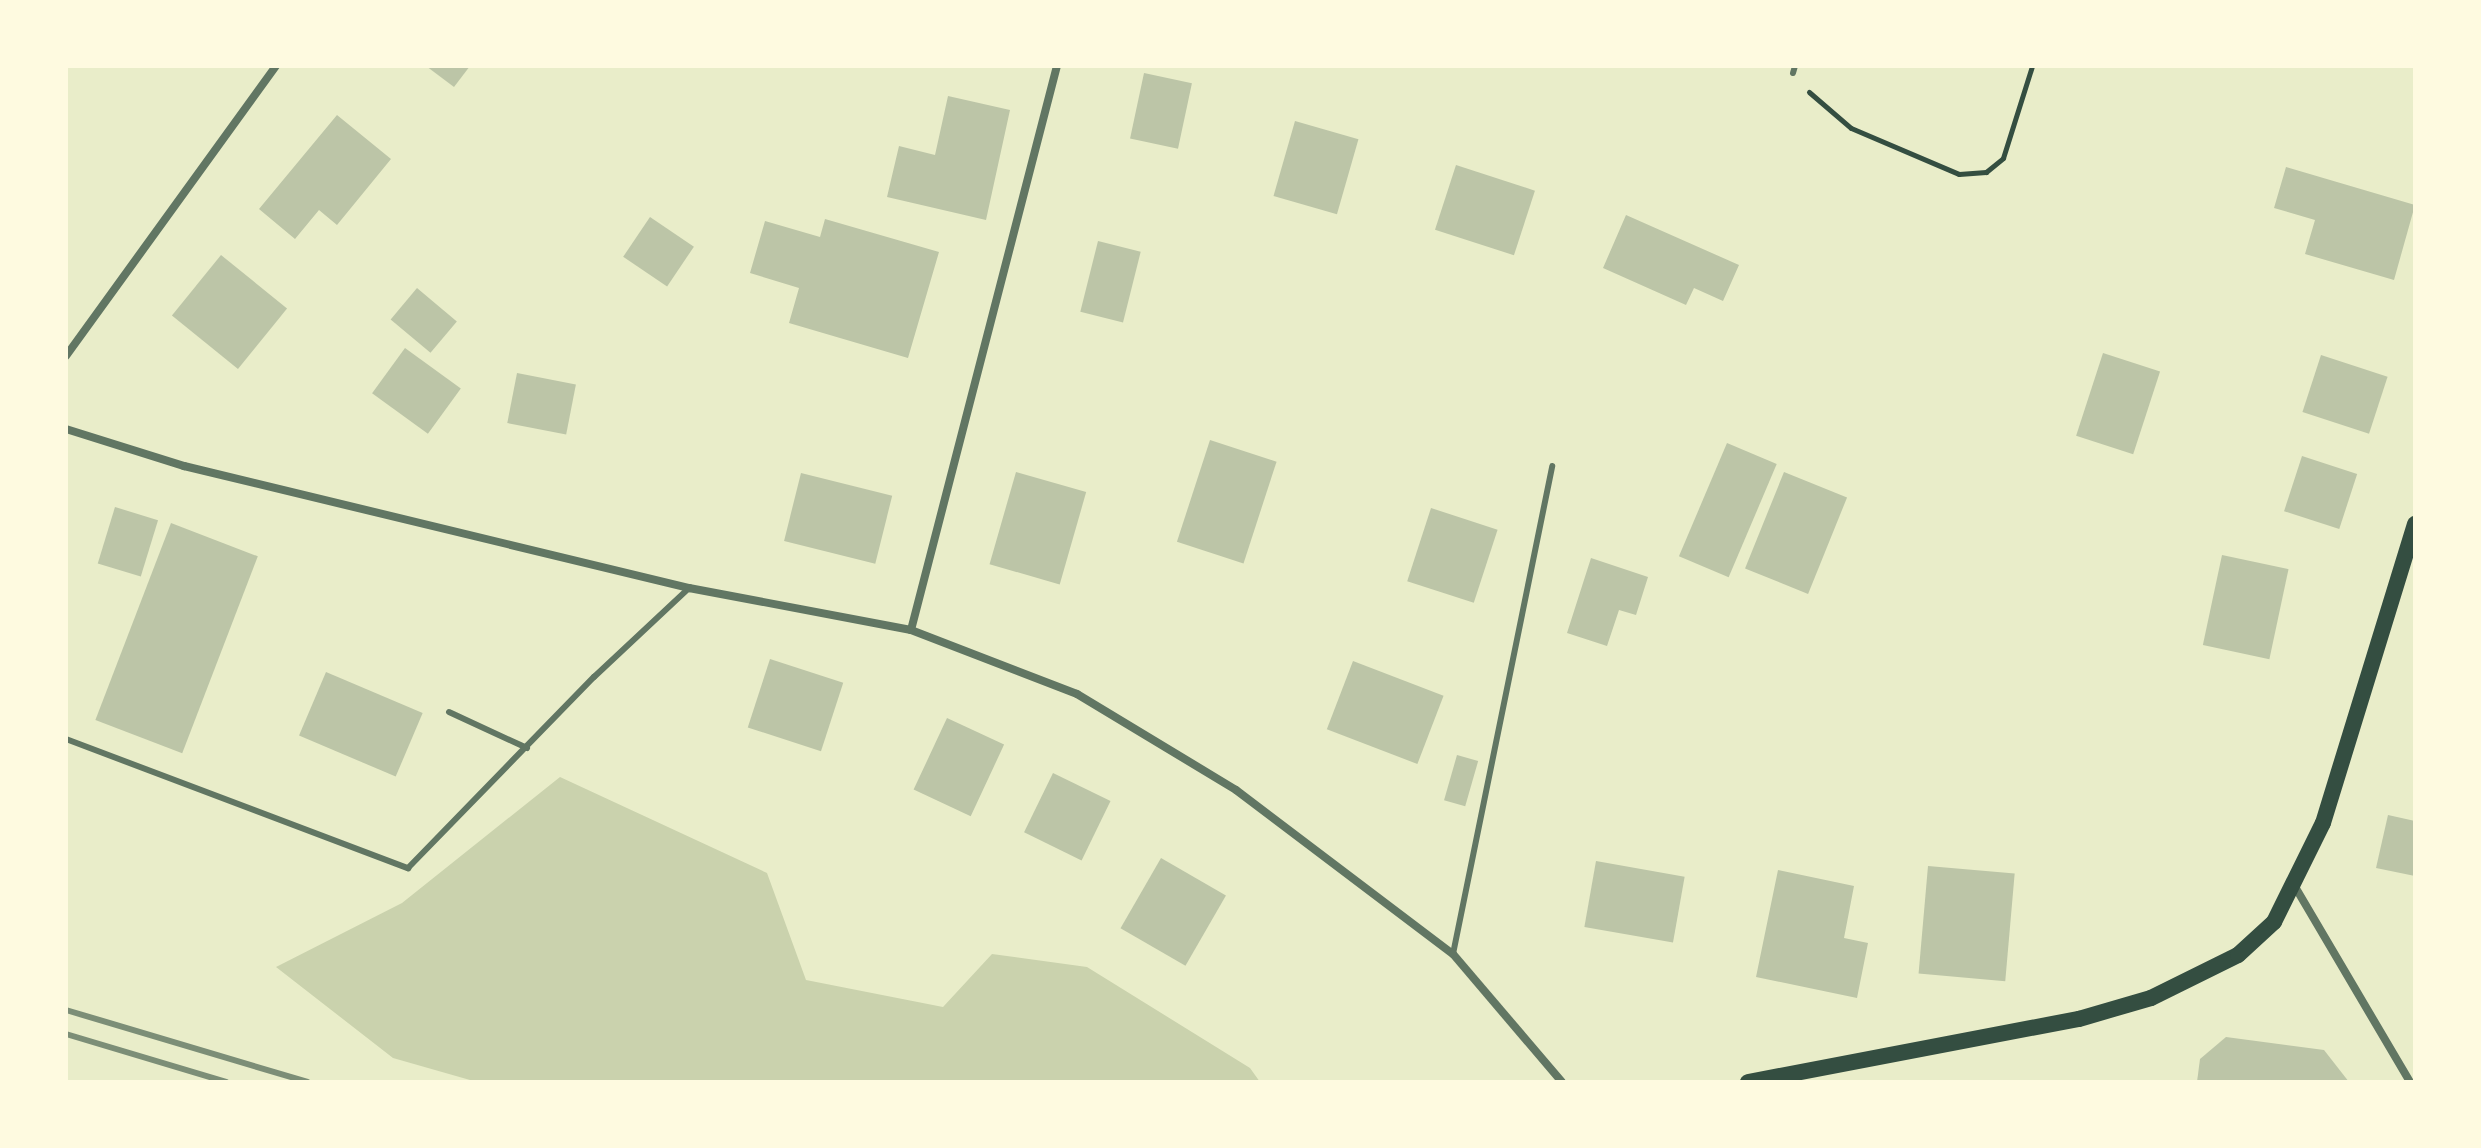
<!DOCTYPE html>
<html>
<head>
<meta charset="utf-8">
<style>
  body { margin:0 }
  #map { position:relative; width:2481px; height:1148px; overflow:hidden; background:#e9edc9; font-family:Rubik,sans-serif }
  div>[style] { position:absolute }
  .green>* { inset:0; background:#cad2ad }
  .building>* { inset:0; background:#bcc5a7; transform-origin:0 0 }
  .path>* { height:5px; margin:-2.5px; padding:0 2.5px; transform-origin:2.5px; border-radius:2.5px; background:#344e41 }
  .service>* { height:6px; margin:-3px; padding:0 3px; transform-origin:3px; border-radius:3px; background:#617663 }
  .minor>* { height:8px; margin:-4px; padding:0 4px; transform-origin:4px; border-radius:4px; background:#617663 }
  .secondary>* { height:16px; margin:-8px; padding:0 8px; transform-origin:8px; border-radius:8px; background:#344e41 }
  .rail>* { height:6px; margin:-3px; padding:0 3px; transform-origin:3px; border-radius:3px; background:#7c8e77 }
  span { translate:-50% -50%; white-space:nowrap; text-align:center; line-height:1.15; -webkit-text-stroke:6px #fefae0; paint-order:stroke }
  .frame { position:absolute; inset:0; border:68px solid #fefae0; pointer-events:none }
</style>
</head>
<body>
<div id="map">
  <div class="green">
    <div style="clip-path:polygon(560px 777px,767px 873px,806px 980px,943px 1007px,992px 954px,1087px 967px,1250px 1068px,1260px 1082px,477px 1082px,393px 1058px,276px 967px,402px 903px)"></div>
  </div>
  <div class="building">
    <div style="clip-path:polygon(426px 66px,470px 66px,454px 87px)"></div>
    <div style="left:1144px;top:73px;width:49px;height:67px;rotate:12deg"></div>
    <div style="clip-path:polygon(948px 96px,1010px 110px,986px 220px,887px 197px,899px 146px,935px 155px)"></div>
    <div style="clip-path:polygon(337px 115px,391px 159px,337px 225px,319px 210px,295px 239px,259px 209px)"></div>
    <div style="left:1295px;top:121px;width:66px;height:78px;rotate:16deg"></div>
    <div style="left:1456px;top:165px;width:83px;height:68px;rotate:18deg"></div>
    <div style="clip-path:polygon(2286px 167px,2415px 205px,2394px 280px,2305px 254px,2315px 220px,2274px 208px)"></div>
    <div style="clip-path:polygon(1626px 215px,1739px 265px,1723px 301px,1694px 288px,1686px 305px,1603px 268px)"></div>
    <div style="left:650px;top:217px;width:53px;height:48px;rotate:34deg"></div>
    <div style="clip-path:polygon(825px 219px,939px 252px,908px 358px,789px 323px,799px 288px,750px 273px,765px 221px,820px 237px)"></div>
    <div style="left:1098px;top:241px;width:44px;height:73px;rotate:14deg"></div>
    <div style="left:221px;top:255px;width:85px;height:78px;rotate:39deg"></div>
    <div style="left:417px;top:288px;width:52px;height:41px;rotate:40deg"></div>
    <div style="left:405px;top:348px;width:69px;height:56px;rotate:36deg"></div>
    <div style="left:2103px;top:353px;width:60px;height:87px;rotate:18deg"></div>
    <div style="left:2321px;top:355px;width:70px;height:60px;rotate:18deg"></div>
    <div style="left:517px;top:373px;width:60px;height:51px;rotate:11deg"></div>
    <div style="left:1210px;top:440px;width:70px;height:107px;rotate:18deg"></div>
    <div style="left:1727px;top:443px;width:54px;height:123px;rotate:23deg"></div>
    <div style="left:2302px;top:456px;width:58px;height:58px;rotate:18deg"></div>
    <div style="left:1016px;top:472px;width:73px;height:96px;rotate:16deg"></div>
    <div style="left:1784px;top:472px;width:68px;height:104px;rotate:22deg"></div>
    <div style="left:801px;top:473px;width:94px;height:70px;rotate:14deg"></div>
    <div style="left:115px;top:507px;width:45px;height:59px;rotate:17deg"></div>
    <div style="left:1431px;top:508px;width:70px;height:77px;rotate:18deg"></div>
    <div style="left:171px;top:523px;width:93px;height:211px;rotate:21deg"></div>
    <div style="left:2222px;top:555px;width:68px;height:92px;rotate:12deg"></div>
    <div style="clip-path:polygon(1591px 558px,1648px 577px,1636px 615px,1619px 610px,1607px 646px,1567px 633px)"></div>
    <div style="left:770px;top:659px;width:77px;height:72px;rotate:18deg"></div>
    <div style="left:1353px;top:661px;width:97px;height:73px;rotate:21deg"></div>
    <div style="left:326px;top:672px;width:105px;height:69px;rotate:23deg"></div>
    <div style="left:947px;top:718px;width:63px;height:79px;rotate:25deg"></div>
    <div style="left:1457px;top:755px;width:22px;height:47px;rotate:16deg"></div>
    <div style="left:1053px;top:773px;width:64px;height:66px;rotate:26deg"></div>
    <div style="clip-path:polygon(2388px 815px,2415px 821px,2415px 876px,2376px 868px)"></div>
    <div style="left:1161px;top:858px;width:75px;height:81px;rotate:30deg"></div>
    <div style="left:1596px;top:861px;width:90px;height:67px;rotate:10deg"></div>
    <div style="left:1928px;top:866px;width:87px;height:108px;rotate:5deg"></div>
    <div style="clip-path:polygon(1778px 870px,1854px 886px,1844px 938px,1868px 943px,1857px 998px,1756px 977px)"></div>
    <div style="clip-path:polygon(2226px 1037px,2324px 1050px,2349px 1082px,2197px 1082px,2200px 1059px)"></div>
  </div>
  <div class="path">
    <div style="left:1809px;top:92px;width:55px;rotate:40.6deg"></div>
    <div style="left:1851px;top:128px;width:117px;rotate:23.1deg"></div>
    <div style="left:1959px;top:174px;width:27px;rotate:-4deg"></div>
    <div style="left:1986px;top:172px;width:22px;rotate:-39deg"></div>
    <div style="left:2003px;top:158px;width:96px;rotate:-72.5deg"></div>
  </div>
  <div class="service">
    <div style="left:1793px;top:73px;width:7px;rotate:-74deg"></div>
    <div style="left:449px;top:712px;width:86px;rotate:24.8deg"></div>
    <div style="left:66px;top:739px;width:366px;rotate:20.7deg"></div>
    <div style="left:408px;top:868px;width:267px;rotate:-45.8deg"></div>
    <div style="left:594px;top:677px;width:130px;rotate:-43.1deg"></div>
    <div style="left:1453px;top:954px;width:498px;rotate:-78.5deg"></div>
  </div>
  <div class="minor">
    <div style="left:66px;top:356px;width:358px;rotate:-54.1deg"></div>
    <div style="left:66px;top:429px;width:124px;rotate:17.4deg"></div>
    <div style="left:184px;top:466px;width:520px;rotate:13.58deg"></div>
    <div style="left:689px;top:588px;width:226px;rotate:10.7deg"></div>
    <div style="left:911px;top:630px;width:178px;rotate:21.1deg"></div>
    <div style="left:1077px;top:694px;width:186px;rotate:31.1deg"></div>
    <div style="left:1236px;top:790px;width:272px;rotate:37.1deg"></div>
    <div style="left:1453px;top:954px;width:168px;rotate:49.6deg"></div>
    <div style="left:911px;top:630px;width:583px;rotate:-75.49deg"></div>
    <div style="left:2294px;top:885px;width:229px;rotate:59.5deg"></div>
  </div>
  <div class="secondary">
    <div style="left:1748px;top:1082px;width:337px;rotate:-10.8deg"></div>
    <div style="left:2079px;top:1019px;width:75px;rotate:-16.3deg"></div>
    <div style="left:2151px;top:998px;width:97px;rotate:-26.3deg"></div>
    <div style="left:2238px;top:955px;width:49px;rotate:-42.5deg"></div>
    <div style="left:2274px;top:922px;width:110px;rotate:-63.7deg"></div>
    <div style="left:2323px;top:823px;width:313px;rotate:-72.9deg"></div>
  </div>
  <div class="rail">
    <div style="left:66px;top:1010px;width:252px;rotate:16.6deg"></div>
    <div style="left:66px;top:1034px;width:167px;rotate:16.7deg"></div>
  </div>
  <div class="frame"></div>
</div>
</body>
</html>
